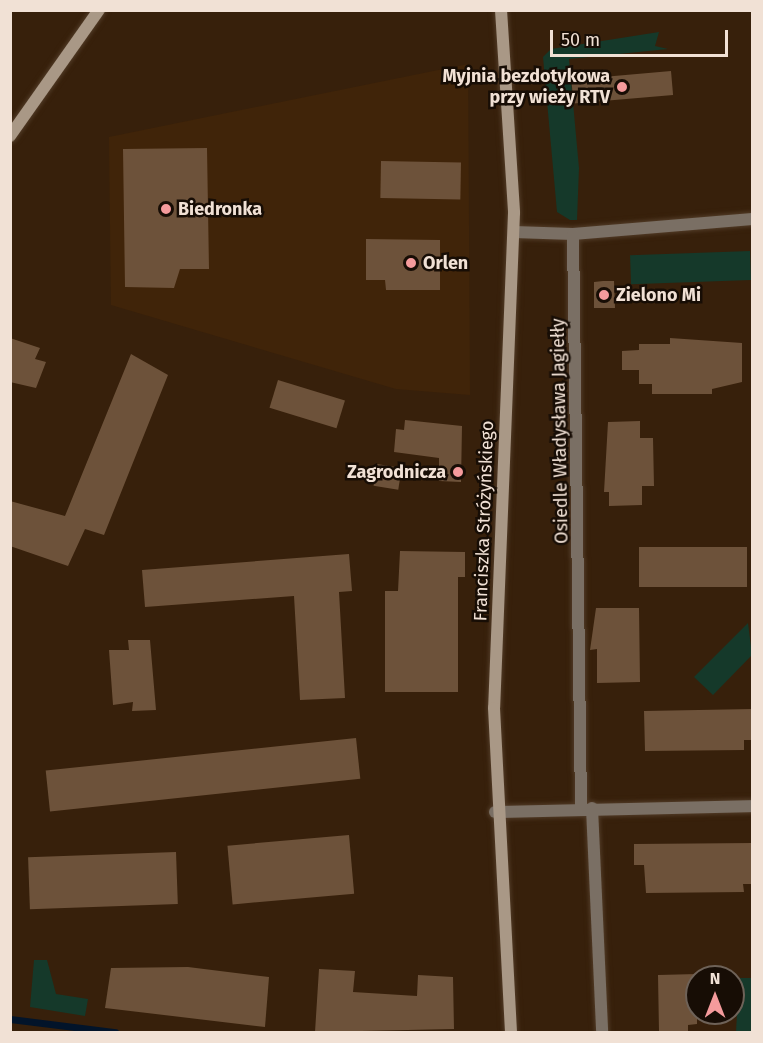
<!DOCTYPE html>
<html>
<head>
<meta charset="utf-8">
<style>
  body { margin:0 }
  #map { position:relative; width:763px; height:1043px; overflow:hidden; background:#37200b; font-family:"Fira Sans",sans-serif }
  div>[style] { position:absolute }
  .built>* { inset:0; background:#402409 }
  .green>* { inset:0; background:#15392a; transform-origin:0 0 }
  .stream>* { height:7px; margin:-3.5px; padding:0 3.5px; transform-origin:3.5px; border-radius:3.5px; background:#02142a }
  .building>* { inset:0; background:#6d523a; transform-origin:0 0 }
  .roads { filter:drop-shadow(0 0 2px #513b27) drop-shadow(0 0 2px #513b27) }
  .street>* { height:12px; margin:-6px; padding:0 6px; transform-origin:6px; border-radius:6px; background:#7a6f64 }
  .secondary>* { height:12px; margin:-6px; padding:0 6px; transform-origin:6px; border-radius:6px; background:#a99886 }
  .dots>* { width:16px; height:16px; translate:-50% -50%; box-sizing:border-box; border:3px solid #170d05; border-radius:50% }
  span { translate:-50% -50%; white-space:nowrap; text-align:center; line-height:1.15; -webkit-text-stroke:5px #170d05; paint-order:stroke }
  .poi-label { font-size:18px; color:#f1e1d5; font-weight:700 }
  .right { translate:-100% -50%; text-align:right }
  .left { translate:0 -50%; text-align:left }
  .street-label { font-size:18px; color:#f1e1d5 }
  .frame { position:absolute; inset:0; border:12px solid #f1e1d5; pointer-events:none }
  .north { position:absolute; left:685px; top:965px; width:60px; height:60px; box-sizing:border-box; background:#170d05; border:2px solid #6e6258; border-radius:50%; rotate:0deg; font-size:16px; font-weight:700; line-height:24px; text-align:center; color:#f1e1d5 }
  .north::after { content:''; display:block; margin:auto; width:21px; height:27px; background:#f59b9c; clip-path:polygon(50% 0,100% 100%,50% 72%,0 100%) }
  .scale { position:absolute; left:550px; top:30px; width:178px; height:27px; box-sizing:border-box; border:3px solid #f1e1d5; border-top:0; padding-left:8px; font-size:18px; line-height:21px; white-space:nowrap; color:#f1e1d5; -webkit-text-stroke:4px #170d05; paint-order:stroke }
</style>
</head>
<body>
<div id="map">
  <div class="built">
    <div style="clip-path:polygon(468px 64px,470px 395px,396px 389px,111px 305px,109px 137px)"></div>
  </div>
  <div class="green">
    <div style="clip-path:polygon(659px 32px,655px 46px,668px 49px,569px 59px,579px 168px,577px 220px,570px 220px,557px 212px,543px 57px,551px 49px)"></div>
    <div style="left:750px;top:251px;width:29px;height:120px;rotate:88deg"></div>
    <div style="clip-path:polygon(748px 623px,752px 655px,713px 695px,694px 677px)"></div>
    <div style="clip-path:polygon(34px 960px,47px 960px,56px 994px,88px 999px,85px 1016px,30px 1007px)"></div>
    <div style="clip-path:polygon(739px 978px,752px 978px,752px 1032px,736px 1032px)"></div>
  </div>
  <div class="stream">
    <div style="left:10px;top:1019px;width:106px;rotate:7.1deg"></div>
  </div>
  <div class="building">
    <div style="left:671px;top:71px;width:24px;height:100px;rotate:85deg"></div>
    <div style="clip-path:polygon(207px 148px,209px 269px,180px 269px,174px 288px,125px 287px,123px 149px)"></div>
    <div style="left:381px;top:161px;width:80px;height:37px;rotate:1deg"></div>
    <div style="clip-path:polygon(366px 239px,440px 240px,440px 290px,386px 290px,385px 280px,366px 280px)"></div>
    <div style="clip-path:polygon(603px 281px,614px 281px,615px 308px,594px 308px,594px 282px)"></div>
    <div style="clip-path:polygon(10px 338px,40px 348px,35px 359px,46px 362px,36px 388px,10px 382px)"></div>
    <div style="clip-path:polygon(670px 338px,742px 343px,742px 382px,712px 389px,712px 394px,652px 394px,652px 384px,639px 384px,639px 370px,622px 370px,622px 351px,639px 350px,639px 344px,670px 344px)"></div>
    <div style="clip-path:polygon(131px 354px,168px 375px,104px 535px,85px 529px,68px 566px,10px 546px,10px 501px,65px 516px)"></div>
    <div style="left:278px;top:380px;width:70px;height:29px;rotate:17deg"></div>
    <div style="clip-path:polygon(405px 420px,462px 426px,461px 482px,439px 481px,439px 458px,394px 452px,396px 429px,404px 430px)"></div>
    <div style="clip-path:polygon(640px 421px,640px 438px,653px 438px,654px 486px,642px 486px,642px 505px,609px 506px,609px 492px,604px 492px,608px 422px)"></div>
    <div style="left:377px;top:464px;width:25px;height:22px;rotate:9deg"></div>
    <div style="left:747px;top:547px;width:40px;height:108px;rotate:90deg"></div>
    <div style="clip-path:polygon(400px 551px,465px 552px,465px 577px,458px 577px,458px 692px,385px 692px,385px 591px,398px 591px)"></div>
    <div style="clip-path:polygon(349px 554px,352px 591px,339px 592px,345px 698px,300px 700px,294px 596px,145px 607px,142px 570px)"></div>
    <div style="clip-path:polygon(596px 608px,639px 608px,640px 682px,597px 683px,597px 649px,590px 650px)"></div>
    <div style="clip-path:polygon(128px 640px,150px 640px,156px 710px,132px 711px,133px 702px,113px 705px,109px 650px,129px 650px)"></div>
    <div style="clip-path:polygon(753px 709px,753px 740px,744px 740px,744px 750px,645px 751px,644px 711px)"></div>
    <div style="left:356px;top:738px;width:41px;height:312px;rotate:84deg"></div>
    <div style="left:349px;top:835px;width:59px;height:122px;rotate:85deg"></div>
    <div style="clip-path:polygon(753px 843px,753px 884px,743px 884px,744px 892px,646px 893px,644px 865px,634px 865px,634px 844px)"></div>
    <div style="left:176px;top:852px;width:52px;height:148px;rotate:88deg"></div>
    <div style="clip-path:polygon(188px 967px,269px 977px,265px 1027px,105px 1008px,111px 968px)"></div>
    <div style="clip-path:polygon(319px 969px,355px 971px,353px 992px,417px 996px,418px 975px,453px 977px,454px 1029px,315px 1032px)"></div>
    <div style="clip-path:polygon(697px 974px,697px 1024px,688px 1025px,688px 1032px,659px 1032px,658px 975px)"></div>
  </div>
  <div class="roads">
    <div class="street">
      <div style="left:514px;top:232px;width:59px;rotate:1.9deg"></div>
      <div style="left:573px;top:234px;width:180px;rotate:-4.8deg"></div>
      <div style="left:573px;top:234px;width:574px;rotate:89.2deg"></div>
      <div style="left:592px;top:808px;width:224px;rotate:87.4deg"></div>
      <div style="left:495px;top:812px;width:257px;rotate:-1.3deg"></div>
    </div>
    <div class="secondary">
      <div style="left:501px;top:10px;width:203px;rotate:86.3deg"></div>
      <div style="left:514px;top:213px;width:495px;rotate:92.3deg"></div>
      <div style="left:494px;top:708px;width:324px;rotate:87deg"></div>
      <div style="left:10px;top:136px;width:154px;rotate:-54.8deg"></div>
    </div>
  </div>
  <div class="dots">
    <div style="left:622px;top:87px;background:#f59b9c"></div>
    <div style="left:166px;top:209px;background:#f59b9c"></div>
    <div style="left:411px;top:263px;background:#f59b9c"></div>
    <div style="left:604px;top:295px;background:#f59b9c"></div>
    <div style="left:458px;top:472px;background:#f59b9c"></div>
  </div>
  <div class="poi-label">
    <span class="right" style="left:610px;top:87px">Myjnia bezdotykowa<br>przy wieży RTV</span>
    <span class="left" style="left:178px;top:209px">Biedronka</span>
    <span class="left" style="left:423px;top:263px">Orlen</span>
    <span class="left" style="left:616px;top:295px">Zielono Mi</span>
    <span class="right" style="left:446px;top:472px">Zagrodnicza</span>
  </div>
  <div class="street-label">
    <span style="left:560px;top:431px;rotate:-91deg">Osiedle Władysława Jagiełły</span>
    <span style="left:484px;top:521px;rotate:-88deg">Franciszka Stróżyńskiego</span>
  </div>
  <div class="frame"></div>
  <div class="north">N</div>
  <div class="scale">50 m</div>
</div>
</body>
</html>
